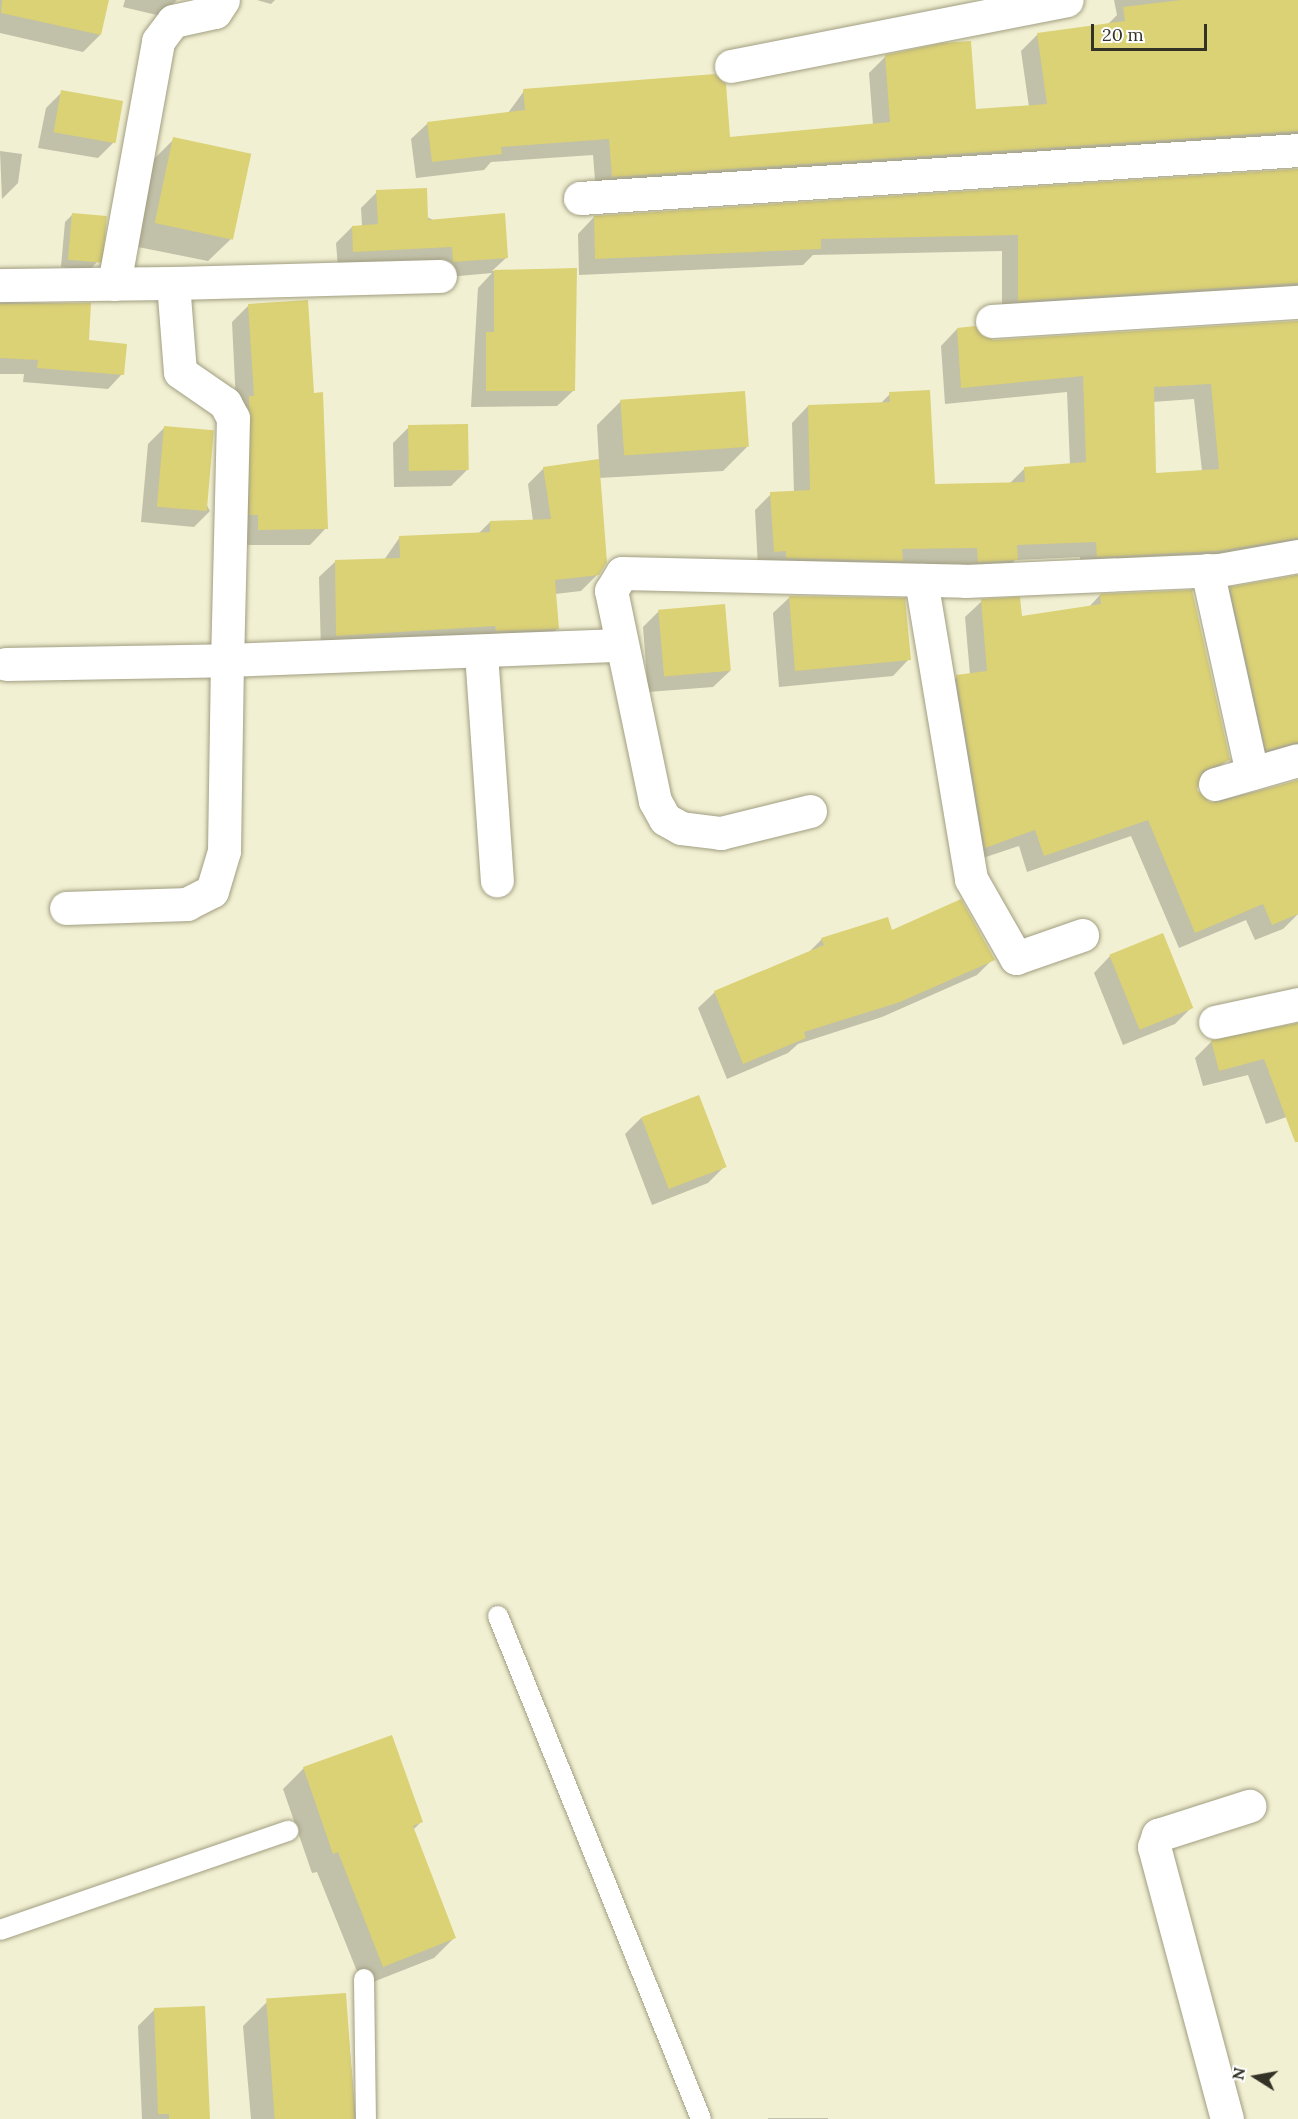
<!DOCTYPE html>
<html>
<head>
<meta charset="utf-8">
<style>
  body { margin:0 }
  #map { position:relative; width:1298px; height:2119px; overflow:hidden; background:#f2f0d2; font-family:Lora,serif }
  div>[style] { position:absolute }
  .shadow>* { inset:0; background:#0003; transform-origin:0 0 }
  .building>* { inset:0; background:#dbd175; transform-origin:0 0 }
  .roads { filter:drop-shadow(0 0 2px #a19e82) drop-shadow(0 0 2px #a19e82) }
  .service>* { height:20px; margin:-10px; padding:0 10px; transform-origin:10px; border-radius:10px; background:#fff }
  .minor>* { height:33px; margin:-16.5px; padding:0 16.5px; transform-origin:16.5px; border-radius:16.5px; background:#fff }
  span { translate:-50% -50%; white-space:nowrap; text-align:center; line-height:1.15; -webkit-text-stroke:6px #fff; paint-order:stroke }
  .north { position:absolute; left:1226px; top:2047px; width:60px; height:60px; -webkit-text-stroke:4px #fff; paint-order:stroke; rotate:281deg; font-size:16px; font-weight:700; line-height:24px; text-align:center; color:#333226 }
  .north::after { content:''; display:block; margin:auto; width:21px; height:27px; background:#333226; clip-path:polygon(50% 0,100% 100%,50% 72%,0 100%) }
  .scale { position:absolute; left:1091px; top:24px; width:116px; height:27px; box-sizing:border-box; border:3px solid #333226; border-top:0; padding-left:8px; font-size:18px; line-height:21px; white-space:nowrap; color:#333226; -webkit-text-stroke:4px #fff; paint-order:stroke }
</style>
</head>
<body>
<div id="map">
  <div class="shadow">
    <div style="clip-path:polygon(0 0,107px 0,100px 35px,83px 52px,0 33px)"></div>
    <div style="clip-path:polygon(125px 0,177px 0,161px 16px,123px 7px)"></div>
    <div style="clip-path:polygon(257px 0,275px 0,271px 4px)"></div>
    <div style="clip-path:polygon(1114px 0,1298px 0,1298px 161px,596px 193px,593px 155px,491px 162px,484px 170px,416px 178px,411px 139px,428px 123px,508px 113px,524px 91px,729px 138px,873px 125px,869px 73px,886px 56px,975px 111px,1029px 107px,1021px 51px,1038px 34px,1107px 25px,1117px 15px)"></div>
    <div style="clip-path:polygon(62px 92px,114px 142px,98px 158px,38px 148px,46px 108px)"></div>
    <div style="clip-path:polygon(174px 139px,232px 238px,208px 261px,133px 246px,150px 163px)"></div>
    <div style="clip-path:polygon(0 151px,22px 154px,18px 183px,2px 199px)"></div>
    <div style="clip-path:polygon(1298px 170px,1298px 316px,1002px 316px,1002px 251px,813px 255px,803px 265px,579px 275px,578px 234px,594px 217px)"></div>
    <div style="clip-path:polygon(377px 192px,507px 257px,492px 271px,575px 269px,574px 390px,557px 406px,471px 407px,478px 288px,492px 273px,437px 278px,338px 268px,336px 243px,352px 227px,362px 226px,361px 208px)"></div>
    <div style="clip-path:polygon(73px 214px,97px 262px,90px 270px,61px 267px,65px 222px)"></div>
    <div style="clip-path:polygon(0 302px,89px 304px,87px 342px,122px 374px,108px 389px,23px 382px,24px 374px,0 374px)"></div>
    <div style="clip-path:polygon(248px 306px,313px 394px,326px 528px,310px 545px,243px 545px,232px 322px)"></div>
    <div style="clip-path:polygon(evenodd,1298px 322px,1298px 567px,1081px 572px,1080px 557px,1015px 560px,1000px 576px,962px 578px,961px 564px,758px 568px,755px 510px,771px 494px,794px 493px,792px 423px,808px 406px,880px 404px,890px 394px,934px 485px,1009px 484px,1025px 468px,1070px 465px,1067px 392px,945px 404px,941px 346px,957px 329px,993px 341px,1298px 322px,1194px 399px,1202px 471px,1155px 475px,1152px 402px,1194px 399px)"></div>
    <div style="clip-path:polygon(621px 401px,747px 447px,723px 471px,599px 478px,598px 574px,581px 591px,555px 594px,558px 628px,541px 644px,321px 652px,319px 577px,336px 561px,384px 560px,400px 537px,478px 534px,490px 522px,533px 521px,528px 484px,544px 468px,599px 461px,597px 425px)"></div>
    <div style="clip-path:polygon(409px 427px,467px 470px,451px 486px,394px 487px,393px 443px)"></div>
    <div style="clip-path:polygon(164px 428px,210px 511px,194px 527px,141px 522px,148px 444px)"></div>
    <div style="clip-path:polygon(1298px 575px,1298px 760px,1250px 765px,1214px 605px,1231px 588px)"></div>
    <div style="clip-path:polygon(1100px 595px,1228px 760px,1198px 782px,1196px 790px,1209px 803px,1298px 781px,1298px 914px,1283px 929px,1255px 940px,1246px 920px,1179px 948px,1131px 836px,1027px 872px,1019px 846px,968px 863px,940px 693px,957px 677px,970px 675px,965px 617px,982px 601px,1020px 617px,1089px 607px)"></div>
    <div style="clip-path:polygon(790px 597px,909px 659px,893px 676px,779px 687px,773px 613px)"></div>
    <div style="clip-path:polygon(659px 611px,730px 671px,713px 687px,648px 692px,643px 627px)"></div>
    <div style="clip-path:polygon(891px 932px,993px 959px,977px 975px,882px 1017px,798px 1044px,788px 1053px,727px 1079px,698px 1008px,715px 992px,808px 953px,822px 939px)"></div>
    <div style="clip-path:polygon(1110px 956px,1191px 1008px,1175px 1024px,1123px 1045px,1094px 973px)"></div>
    <div style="clip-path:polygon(1298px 1025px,1298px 1113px,1266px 1124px,1248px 1075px,1203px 1086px,1195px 1058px,1212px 1041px)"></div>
    <div style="clip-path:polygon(641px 1118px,724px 1167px,708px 1183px,652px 1205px,625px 1134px)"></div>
    <div style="clip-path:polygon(304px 1768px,421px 1822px,413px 1830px,455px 1937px,434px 1958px,363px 1986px,317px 1872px,312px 1873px,283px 1789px)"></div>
    <div style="clip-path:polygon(345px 1995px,356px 2119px,251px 2119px,243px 2026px,267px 2002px)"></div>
    <div style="clip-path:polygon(154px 2010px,208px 2119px,142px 2119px,138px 2026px)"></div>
    <div style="left:768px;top:2118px;width:60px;height:1px"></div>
  </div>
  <div class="building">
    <div style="clip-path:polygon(2px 0,109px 0,101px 35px,1px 13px)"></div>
    <div style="clip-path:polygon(1181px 0,1298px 0,1298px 131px,612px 177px,609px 139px,501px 147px,502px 154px,432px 162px,427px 122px,525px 110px,523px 89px,715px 74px,726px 84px,730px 137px,890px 122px,885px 55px,943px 43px,971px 41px,976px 109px,1047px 104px,1037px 33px,1125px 21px,1123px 7px)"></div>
    <div style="left:61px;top:90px;width:63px;height:43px;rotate:10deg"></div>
    <div style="left:173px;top:137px;width:80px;height:88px;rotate:12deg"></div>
    <div style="clip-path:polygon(1298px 169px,1298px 283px,1018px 301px,1018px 235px,821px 239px,821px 249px,595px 259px,594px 216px)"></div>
    <div style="clip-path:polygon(427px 188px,428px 220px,505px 213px,508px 258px,453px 262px,452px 247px,353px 252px,352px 226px,378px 224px,376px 190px)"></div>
    <div style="left:72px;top:213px;width:35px;height:47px;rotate:5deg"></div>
    <div style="clip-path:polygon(577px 268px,575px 391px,486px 391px,486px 332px,494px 332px,494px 270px)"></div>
    <div style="clip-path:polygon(308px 300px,314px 393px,323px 392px,328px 529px,258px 530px,258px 515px,249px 515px,249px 396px,254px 396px,248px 304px)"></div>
    <div style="clip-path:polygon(91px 303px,89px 340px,127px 344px,124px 375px,37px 368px,38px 360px,0 358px,0 304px)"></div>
    <div style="clip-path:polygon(evenodd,1298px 321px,1298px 538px,1217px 551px,1097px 557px,1096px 542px,1017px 545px,1018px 560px,978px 562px,977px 548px,902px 549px,903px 561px,786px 558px,786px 551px,774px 552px,770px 492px,810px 490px,808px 405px,890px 402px,889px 392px,930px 390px,935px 484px,1025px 482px,1024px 467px,1086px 462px,1083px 376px,961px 388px,957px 328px,975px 326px,993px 340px,1298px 321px,1211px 384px,1219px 469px,1156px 473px,1154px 387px,1211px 384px)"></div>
    <div style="left:745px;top:391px;width:56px;height:125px;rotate:86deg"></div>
    <div style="left:468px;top:424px;width:46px;height:60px;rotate:89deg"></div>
    <div style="left:164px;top:426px;width:50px;height:81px;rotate:5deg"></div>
    <div style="clip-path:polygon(599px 459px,607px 562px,599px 575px,555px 580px,559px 629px,496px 631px,495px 626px,336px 636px,335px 560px,400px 558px,399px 536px,490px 532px,490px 521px,551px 519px,543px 467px)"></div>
    <div style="clip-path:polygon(1298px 575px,1298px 742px,1266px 750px,1230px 587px)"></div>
    <div style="clip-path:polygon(1192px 590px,1230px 760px,1202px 771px,1197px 790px,1210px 802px,1220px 802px,1298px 780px,1298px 914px,1272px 925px,1263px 904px,1195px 933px,1148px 820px,1044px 856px,1035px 830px,985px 848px,956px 675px,987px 671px,981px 599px,1020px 597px,1022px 616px,1101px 604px,1100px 594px)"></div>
    <div style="clip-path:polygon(789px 596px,905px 598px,911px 660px,795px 671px)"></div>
    <div style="left:725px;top:604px;width:67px;height:67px;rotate:85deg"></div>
    <div style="clip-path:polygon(961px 899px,995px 960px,900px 1002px,804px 1032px,806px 1038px,743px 1064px,714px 991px,824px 945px,821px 938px,888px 917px,892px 930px)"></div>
    <div style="left:1163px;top:933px;width:81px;height:58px;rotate:68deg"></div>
    <div style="clip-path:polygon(1298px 1023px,1298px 1142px,1295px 1142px,1264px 1059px,1219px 1071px,1211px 1040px)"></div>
    <div style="left:699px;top:1095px;width:77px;height:62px;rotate:69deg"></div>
    <div style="clip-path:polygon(392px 1735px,423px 1822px,413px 1826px,456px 1938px,383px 1967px,338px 1852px,333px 1854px,303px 1767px)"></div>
    <div style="left:346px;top:1993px;width:126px;height:80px;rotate:86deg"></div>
    <div style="clip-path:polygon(205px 2006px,210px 2119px,169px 2119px,169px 2114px,158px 2114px,154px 2008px)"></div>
  </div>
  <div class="roads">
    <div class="service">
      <div style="left:498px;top:1616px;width:542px;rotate:68.02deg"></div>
      <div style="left:0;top:1930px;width:305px;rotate:-19deg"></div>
      <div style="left:364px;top:1979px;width:140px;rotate:89.2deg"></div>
    </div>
    <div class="minor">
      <div style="left:731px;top:66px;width:342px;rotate:-11.1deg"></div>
      <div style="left:580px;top:198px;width:720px;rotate:-3.82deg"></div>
      <div style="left:173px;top:283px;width:267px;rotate:-1.5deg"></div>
      <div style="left:114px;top:284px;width:247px;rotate:-79.7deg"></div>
      <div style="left:158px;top:41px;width:25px;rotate:-53deg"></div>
      <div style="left:173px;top:21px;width:43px;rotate:-12.1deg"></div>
      <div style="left:215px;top:12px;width:14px;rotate:-56deg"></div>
      <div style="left:0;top:285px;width:173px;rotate:-0.7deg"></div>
      <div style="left:173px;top:283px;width:89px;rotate:85.5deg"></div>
      <div style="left:180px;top:372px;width:55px;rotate:34.6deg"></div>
      <div style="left:225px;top:403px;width:17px;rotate:62deg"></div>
      <div style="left:233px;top:418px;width:242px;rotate:91.4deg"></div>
      <div style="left:227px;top:660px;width:394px;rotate:-2.2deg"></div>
      <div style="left:992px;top:321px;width:307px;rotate:-3.6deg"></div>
      <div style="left:1207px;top:570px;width:208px;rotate:77.5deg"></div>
      <div style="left:921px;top:580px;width:303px;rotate:80.5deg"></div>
      <div style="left:971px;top:879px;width:91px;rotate:60.3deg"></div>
      <div style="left:1016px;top:958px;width:70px;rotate:-19.2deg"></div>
      <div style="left:481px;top:653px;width:228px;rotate:86deg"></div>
      <div style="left:6px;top:664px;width:221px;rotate:-1deg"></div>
      <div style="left:227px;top:660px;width:191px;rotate:90.9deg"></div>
      <div style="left:224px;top:851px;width:42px;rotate:106.7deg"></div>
      <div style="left:212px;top:891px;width:28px;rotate:153deg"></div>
      <div style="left:187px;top:904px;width:121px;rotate:178.1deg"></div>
      <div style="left:1215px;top:784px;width:86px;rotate:-16.1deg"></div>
      <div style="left:810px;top:811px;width:92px;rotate:166.1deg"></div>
      <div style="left:721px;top:833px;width:40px;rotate:-172.9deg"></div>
      <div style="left:681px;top:828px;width:18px;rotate:-151deg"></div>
      <div style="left:665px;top:819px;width:21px;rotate:-119deg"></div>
      <div style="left:655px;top:801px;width:215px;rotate:-101.8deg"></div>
      <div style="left:611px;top:591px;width:21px;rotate:-59deg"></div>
      <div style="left:622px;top:573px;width:343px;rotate:1.3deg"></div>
      <div style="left:965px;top:581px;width:254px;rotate:-2.5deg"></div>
      <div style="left:1219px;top:570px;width:80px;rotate:-10deg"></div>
      <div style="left:1215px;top:1022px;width:85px;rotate:-12.2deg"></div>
      <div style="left:1227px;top:2119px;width:282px;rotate:-105deg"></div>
      <div style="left:1154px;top:1847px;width:13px;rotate:-72deg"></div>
      <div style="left:1158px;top:1835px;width:96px;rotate:-17.7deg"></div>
    </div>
  </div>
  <div class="north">N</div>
  <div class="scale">20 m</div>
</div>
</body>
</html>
